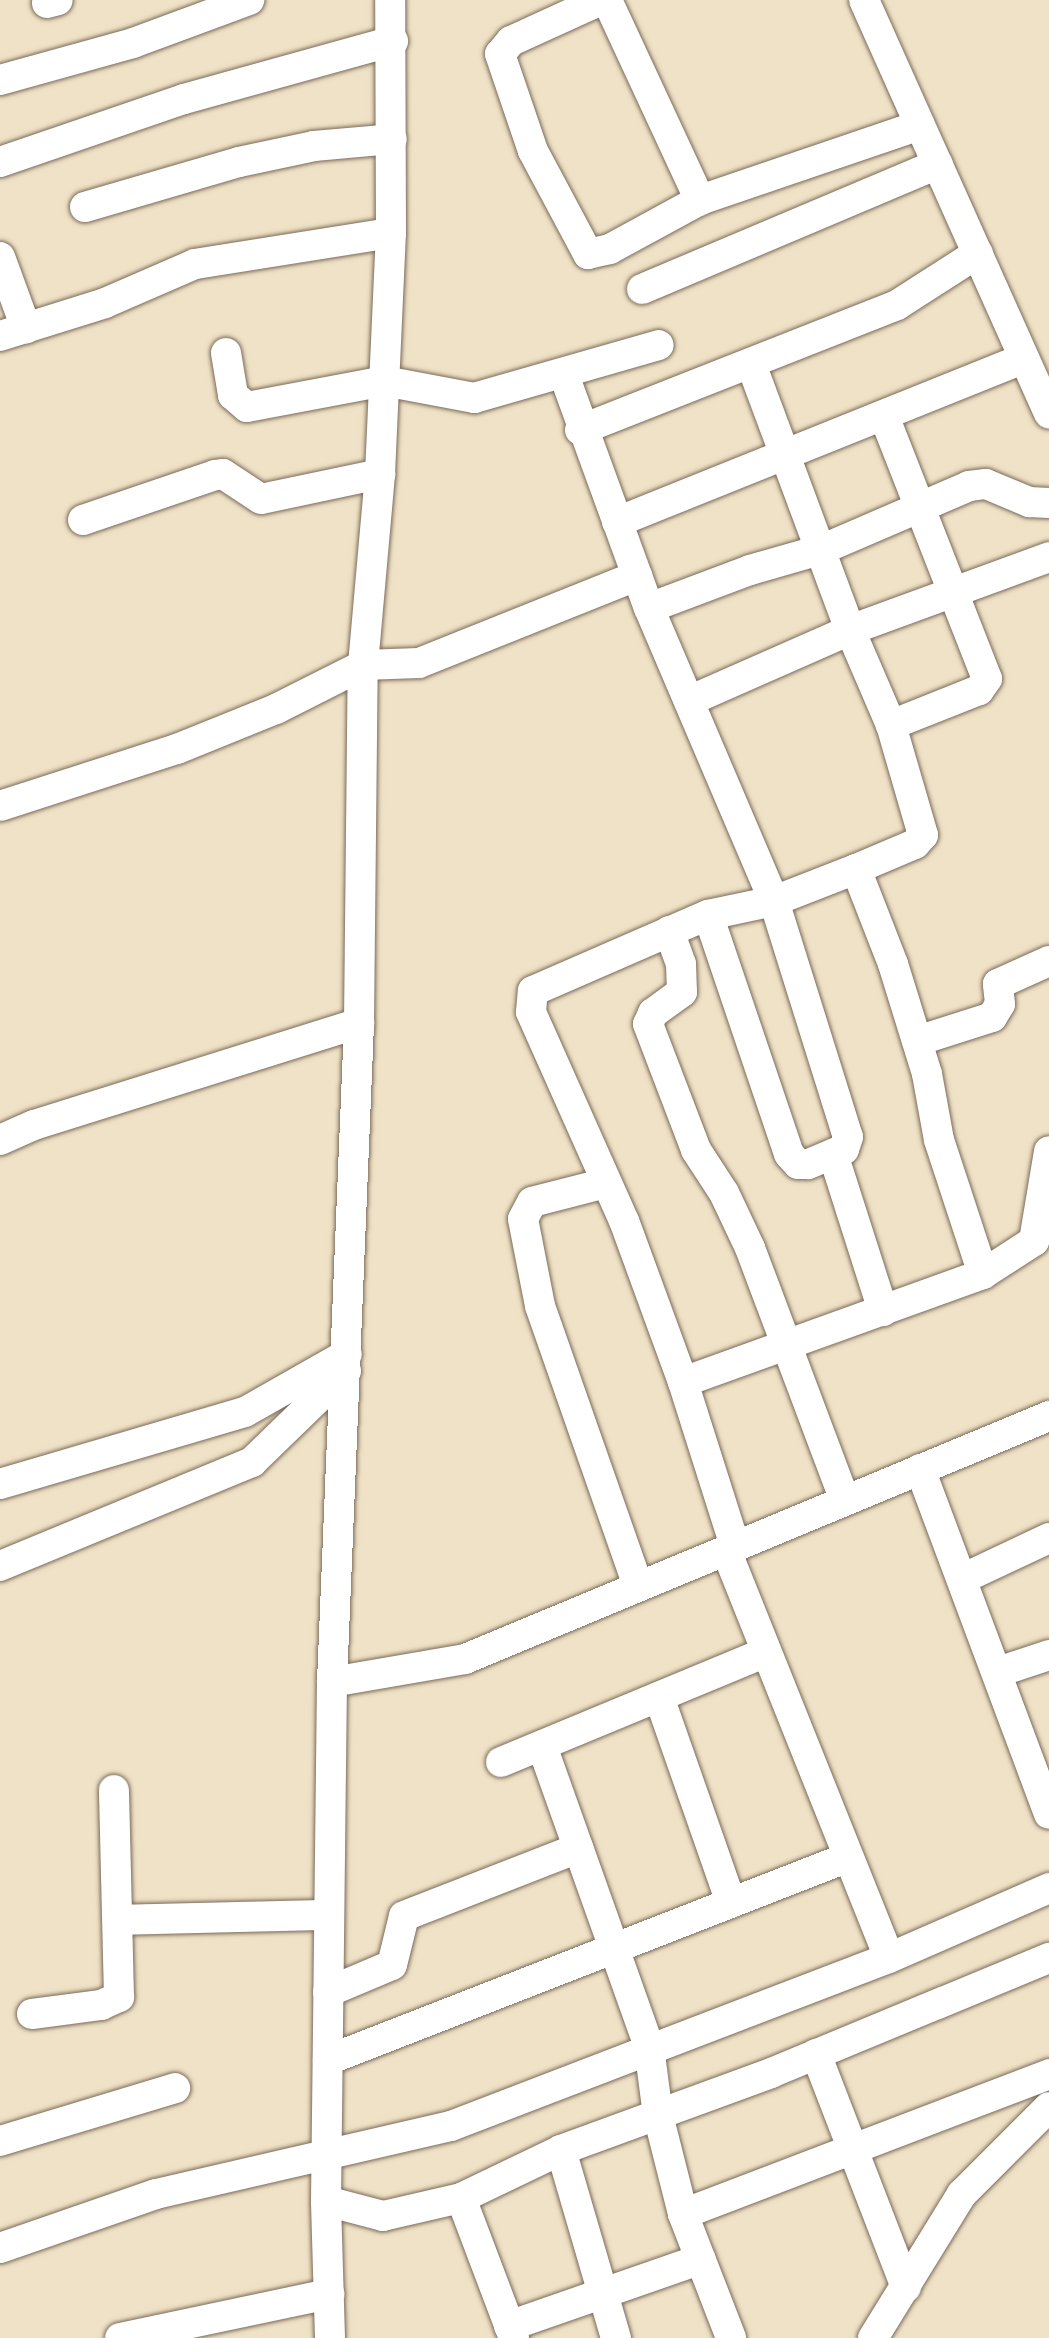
<!DOCTYPE html>
<html>
<head>
<meta charset="utf-8">
<style>
  body { margin:0 }
  #map { position:relative; width:1049px; height:2338px; overflow:hidden; background:#f0e2c6; font-family:Mynerve,sans-serif }
  div>[style] { position:absolute }
  .roads { filter:drop-shadow(0 0 2px #7a6a59) drop-shadow(0 0 2px #7a6a59) }
  .minor>* { height:30px; margin:-15px; padding:0 15px; transform-origin:15px; border-radius:15px; background:#fff }
  span { translate:-50% -50%; white-space:nowrap; text-align:center; line-height:1.15; -webkit-text-stroke:5px #f6f6f2; paint-order:stroke }
</style>
</head>
<body>
<div id="map">
  <div class="roads">
    <div class="minor">
      <div style="left:601px;top:0;width:99px;rotate:155.5deg"></div>
      <div style="left:511px;top:41px;width:17px;rotate:130deg"></div>
      <div style="left:500px;top:54px;width:102px;rotate:71.2deg"></div>
      <div style="left:533px;top:151px;width:117px;rotate:61.9deg"></div>
      <div style="left:588px;top:254px;width:23px;rotate:-13deg"></div>
      <div style="left:610px;top:249px;width:102px;rotate:-28.6deg"></div>
      <div style="left:700px;top:200px;width:232px;rotate:-18.8deg"></div>
      <div style="left:607px;top:0;width:221px;rotate:65.1deg"></div>
      <div style="left:864px;top:0;width:453px;rotate:65.9deg"></div>
      <div style="left:47px;top:3px;width:11px;rotate:-15deg"></div>
      <div style="left:0;top:80px;width:138px;rotate:-15.5deg"></div>
      <div style="left:133px;top:43px;width:124px;rotate:-20.3deg"></div>
      <div style="left:0;top:162px;width:194px;rotate:-18.9deg"></div>
      <div style="left:184px;top:99px;width:217px;rotate:-15.5deg"></div>
      <div style="left:85px;top:207px;width:160px;rotate:-16.3deg"></div>
      <div style="left:239px;top:162px;width:77px;rotate:-12deg"></div>
      <div style="left:314px;top:146px;width:78px;rotate:-5.1deg"></div>
      <div style="left:0;top:257px;width:76px;rotate:69.9deg"></div>
      <div style="left:642px;top:289px;width:321px;rotate:-22.9deg"></div>
      <div style="left:0;top:336px;width:110px;rotate:-17.4deg"></div>
      <div style="left:105px;top:303px;width:98px;rotate:-23.4deg"></div>
      <div style="left:195px;top:264px;width:198px;rotate:-9deg"></div>
      <div style="left:226px;top:353px;width:43px;rotate:80.5deg"></div>
      <div style="left:233px;top:395px;width:18px;rotate:41deg"></div>
      <div style="left:247px;top:407px;width:139px;rotate:-10.7deg"></div>
      <div style="left:384px;top:381px;width:92px;rotate:10.7deg"></div>
      <div style="left:474px;top:398px;width:192px;rotate:-16deg"></div>
      <div style="left:564px;top:375px;width:248px;rotate:70deg"></div>
      <div style="left:649px;top:608px;width:319px;rotate:66.9deg"></div>
      <div style="left:774px;top:901px;width:247px;rotate:72.6deg"></div>
      <div style="left:848px;top:1137px;width:13px;rotate:108deg"></div>
      <div style="left:844px;top:1149px;width:39px;rotate:157deg"></div>
      <div style="left:808px;top:1164px;width:10px;rotate:180deg"></div>
      <div style="left:798px;top:1164px;width:13px;rotate:-132deg"></div>
      <div style="left:789px;top:1154px;width:252px;rotate:-108.7deg"></div>
      <div style="left:884px;top:416px;width:282px;rotate:68.6deg"></div>
      <div style="left:987px;top:679px;width:14px;rotate:126deg"></div>
      <div style="left:979px;top:690px;width:95px;rotate:158.3deg"></div>
      <div style="left:580px;top:430px;width:341px;rotate:-21.5deg"></div>
      <div style="left:897px;top:305px;width:96px;rotate:-32.7deg"></div>
      <div style="left:83px;top:520px;width:139px;rotate:-18.8deg"></div>
      <div style="left:215px;top:475px;width:8px;rotate:-7deg"></div>
      <div style="left:223px;top:474px;width:45px;rotate:33.3deg"></div>
      <div style="left:261px;top:499px;width:122px;rotate:-11.9deg"></div>
      <div style="left:617px;top:522px;width:437px;rotate:-21.9deg"></div>
      <div style="left:649px;top:608px;width:108px;rotate:-20.6deg"></div>
      <div style="left:750px;top:570px;width:76px;rotate:-16deg"></div>
      <div style="left:823px;top:549px;width:159px;rotate:-23.3deg"></div>
      <div style="left:969px;top:486px;width:17px;rotate:-7deg"></div>
      <div style="left:986px;top:484px;width:47px;rotate:22.7deg"></div>
      <div style="left:1029px;top:502px;width:20px;rotate:3deg"></div>
      <div style="left:689px;top:701px;width:176px;rotate:-23.8deg"></div>
      <div style="left:850px;top:630px;width:212px;rotate:-20.1deg"></div>
      <div style="left:0;top:806px;width:186px;rotate:-17.9deg"></div>
      <div style="left:177px;top:749px;width:107px;rotate:-22deg"></div>
      <div style="left:276px;top:709px;width:97px;rotate:-26.8deg"></div>
      <div style="left:363px;top:665px;width:56px;rotate:-2deg"></div>
      <div style="left:419px;top:663px;width:235px;rotate:-21.8deg"></div>
      <div style="left:856px;top:869px;width:102px;rotate:68.7deg"></div>
      <div style="left:893px;top:964px;width:115px;rotate:72.8deg"></div>
      <div style="left:927px;top:1074px;width:67px;rotate:79.7deg"></div>
      <div style="left:939px;top:1140px;width:141px;rotate:71.8deg"></div>
      <div style="left:669px;top:931px;width:35px;rotate:70deg"></div>
      <div style="left:681px;top:964px;width:28px;rotate:88deg"></div>
      <div style="left:682px;top:992px;width:36px;rotate:144deg"></div>
      <div style="left:653px;top:1013px;width:12px;rotate:114deg"></div>
      <div style="left:648px;top:1024px;width:135px;rotate:69.1deg"></div>
      <div style="left:696px;top:1150px;width:51px;rotate:56.9deg"></div>
      <div style="left:724px;top:1193px;width:61px;rotate:64.7deg"></div>
      <div style="left:750px;top:1248px;width:270px;rotate:69.4deg"></div>
      <div style="left:917px;top:1041px;width:79px;rotate:-17.7deg"></div>
      <div style="left:992px;top:1017px;width:15px;rotate:-58deg"></div>
      <div style="left:1000px;top:1004px;width:20px;rotate:-96deg"></div>
      <div style="left:998px;top:984px;width:56px;rotate:-24.3deg"></div>
      <div style="left:0;top:1140px;width:37px;rotate:-24deg"></div>
      <div style="left:34px;top:1125px;width:341px;rotate:-17.4deg"></div>
      <div style="left:833px;top:1154px;width:165px;rotate:72.3deg"></div>
      <div style="left:606px;top:1183px;width:76px;rotate:165.6deg"></div>
      <div style="left:532px;top:1202px;width:19px;rotate:118deg"></div>
      <div style="left:523px;top:1219px;width:89px;rotate:78.9deg"></div>
      <div style="left:540px;top:1306px;width:297px;rotate:70.7deg"></div>
      <div style="left:683px;top:1382px;width:171px;rotate:-110.1deg"></div>
      <div style="left:624px;top:1221px;width:229px;rotate:-114deg"></div>
      <div style="left:531px;top:1012px;width:21px;rotate:-85deg"></div>
      <div style="left:533px;top:991px;width:191px;rotate:-23.5deg"></div>
      <div style="left:708px;top:915px;width:67px;rotate:-12deg"></div>
      <div style="left:774px;top:901px;width:88px;rotate:-21.3deg"></div>
      <div style="left:856px;top:869px;width:64px;rotate:-23deg"></div>
      <div style="left:915px;top:844px;width:12px;rotate:-48deg"></div>
      <div style="left:923px;top:835px;width:115px;rotate:-106.2deg"></div>
      <div style="left:891px;top:725px;width:103px;rotate:-113.3deg"></div>
      <div style="left:850px;top:630px;width:282px;rotate:-110.4deg"></div>
      <div style="left:920px;top:1469px;width:368px;rotate:69.5deg"></div>
      <div style="left:0;top:1484px;width:255px;rotate:-16.4deg"></div>
      <div style="left:245px;top:1412px;width:117px;rotate:-29.6deg"></div>
      <div style="left:735px;top:1546px;width:172px;rotate:-107.6deg"></div>
      <div style="left:683px;top:1382px;width:319px;rotate:-19.8deg"></div>
      <div style="left:983px;top:1274px;width:61px;rotate:-32.9deg"></div>
      <div style="left:1034px;top:1241px;width:91px;rotate:-80.5deg"></div>
      <div style="left:726px;top:1550px;width:439px;rotate:68.2deg"></div>
      <div style="left:889px;top:1958px;width:175px;rotate:-23.6deg"></div>
      <div style="left:0;top:1566px;width:273px;rotate:-22.4deg"></div>
      <div style="left:252px;top:1462px;width:131px;rotate:-44.1deg"></div>
      <div style="left:962px;top:1579px;width:96px;rotate:-25.2deg"></div>
      <div style="left:998px;top:1672px;width:54px;rotate:-18.4deg"></div>
      <div style="left:332px;top:1682px;width:660px;rotate:-87.65deg"></div>
      <div style="left:359px;top:1023px;width:358px;rotate:-89.4deg"></div>
      <div style="left:363px;top:665px;width:192px;rotate:-84.9deg"></div>
      <div style="left:380px;top:474px;width:241px;rotate:-87.4deg"></div>
      <div style="left:391px;top:233px;width:233px;rotate:-90.2deg"></div>
      <div style="left:659px;top:1697px;width:218px;rotate:70.7deg"></div>
      <div style="left:542px;top:1746px;width:319px;rotate:70.4deg"></div>
      <div style="left:649px;top:2047px;width:69px;rotate:82.5deg"></div>
      <div style="left:658px;top:2115px;width:102px;rotate:75.8deg"></div>
      <div style="left:683px;top:2214px;width:133px;rotate:68.8deg"></div>
      <div style="left:501px;top:1762px;width:287px;rotate:-22.5deg"></div>
      <div style="left:118px;top:1920px;width:210px;rotate:-1.4deg"></div>
      <div style="left:328px;top:1992px;width:69px;rotate:-22.9deg"></div>
      <div style="left:392px;top:1965px;width:50px;rotate:-76.2deg"></div>
      <div style="left:404px;top:1916px;width:187px;rotate:-21.3deg"></div>
      <div style="left:32px;top:2014px;width:70px;rotate:-7.4deg"></div>
      <div style="left:101px;top:2005px;width:20px;rotate:-24deg"></div>
      <div style="left:119px;top:1997px;width:207px;rotate:-91.4deg"></div>
      <div style="left:816px;top:2054px;width:250px;rotate:68.9deg"></div>
      <div style="left:328px;top:2060px;width:556px;rotate:-21.3deg"></div>
      <div style="left:0;top:2141px;width:183px;rotate:-16.8deg"></div>
      <div style="left:561px;top:2150px;width:196px;rotate:73.7deg"></div>
      <div style="left:461px;top:2198px;width:150px;rotate:69.3deg"></div>
      <div style="left:326px;top:2201px;width:59px;rotate:14.7deg"></div>
      <div style="left:383px;top:2216px;width:80px;rotate:-13deg"></div>
      <div style="left:461px;top:2198px;width:111px;rotate:-25.6deg"></div>
      <div style="left:561px;top:2150px;width:224px;rotate:-20.1deg"></div>
      <div style="left:771px;top:2073px;width:301px;rotate:-22.5deg"></div>
      <div style="left:683px;top:2214px;width:392px;rotate:-20.9deg"></div>
      <div style="left:0;top:2248px;width:165px;rotate:-19.1deg"></div>
      <div style="left:156px;top:2194px;width:303px;rotate:-13deg"></div>
      <div style="left:451px;top:2126px;width:469px;rotate:-21deg"></div>
      <div style="left:509px;top:2326px;width:203px;rotate:-19.2deg"></div>
      <div style="left:120px;top:2338px;width:214px;rotate:-11.9deg"></div>
      <div style="left:330px;top:2338px;width:137px;rotate:-91.7deg"></div>
      <div style="left:326px;top:2201px;width:519px;rotate:-89.34deg"></div>
      <div style="left:332px;top:1682px;width:135px;rotate:-9.8deg"></div>
      <div style="left:465px;top:1659px;width:633px;rotate:-22.59deg"></div>
      <div style="left:873px;top:2338px;width:169px;rotate:-58.3deg"></div>
      <div style="left:962px;top:2194px;width:123px;rotate:-45deg"></div>
    </div>
  </div>
</div>
</body>
</html>
